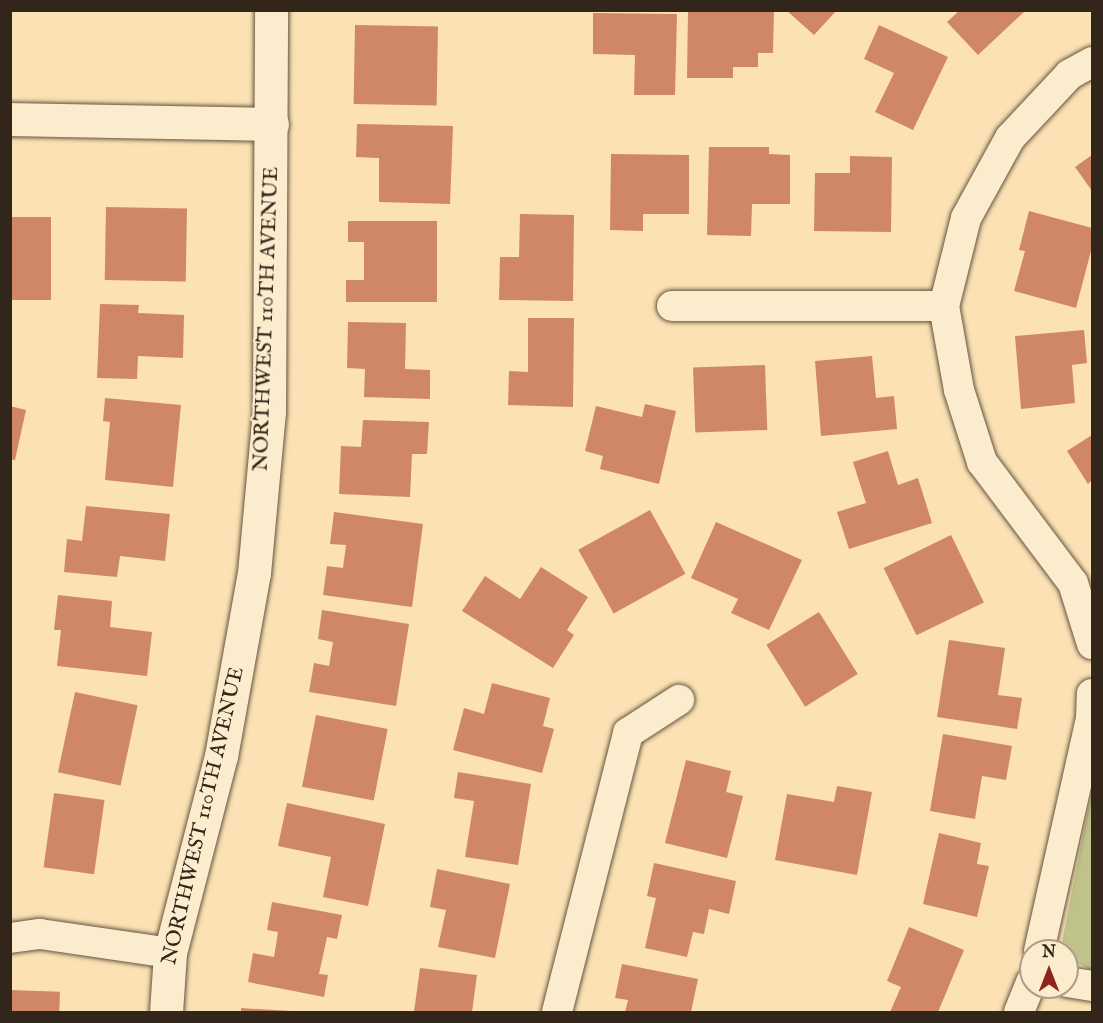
<!DOCTYPE html>
<html>
<head>
<meta charset="utf-8">
<style>
  body { margin:0 }
  #map { position:relative; width:1103px; height:1023px; overflow:hidden; background:#fbe1b3; font-family:"IM FELL English",serif }
  div>[style] { position:absolute }
  .green>* { inset:0; background:#c0c28b }
  .building>* { inset:0; background:#d08767; transform-origin:0 0 }
  .roads { filter:drop-shadow(0 0 2px #645540) drop-shadow(0 0 2px #645540) }
  .minor>* { height:30px; margin:-15px; padding:0 15px; transform-origin:15px; border-radius:15px; background:#fcecce }
  .tertiary>* { height:33px; margin:-16.5px; padding:0 16.5px; transform-origin:16.5px; border-radius:16.5px; background:#fcecce }
  span { translate:-50% -50%; white-space:nowrap; text-align:center; line-height:1.15; -webkit-text-stroke:4.5px #fcecce; paint-order:stroke }
  .street-label { font-size:21px; color:#312619 }
  .frame { position:absolute; inset:0; border:12px solid #312619; pointer-events:none }
  .north { position:absolute; left:1019px; top:939px; width:60px; height:60px; box-sizing:border-box; background:#fcecce; border:2px solid #ab9d86; border-radius:50%; rotate:0deg; font-size:16px; font-weight:700; line-height:24px; text-align:center; color:#312619 }
  .north::after { content:''; display:block; margin:auto; width:21px; height:27px; background:#8f2418; clip-path:polygon(50% 0,100% 100%,50% 72%,0 100%) }
</style>
</head>
<body>
<div id="map">
  <div class="green">
    <div style="clip-path:polygon(1092px 790px,1092px 971px,1074px 961px,1063px 949px,1062px 942px)"></div>
  </div>
  <div class="building">
    <div style="clip-path:polygon(688px 10px,774px 11px,773px 53px,758px 53px,758px 67px,733px 67px,733px 78px,687px 78px)"></div>
    <div style="clip-path:polygon(786px 10px,837px 10px,814px 35px)"></div>
    <div style="clip-path:polygon(960px 10px,1026px 10px,978px 55px,947px 22px)"></div>
    <div style="clip-path:polygon(593px 13px,677px 14px,675px 95px,634px 95px,635px 55px,593px 54px)"></div>
    <div style="left:355px;top:25px;width:83px;height:79px;rotate:1deg"></div>
    <div style="clip-path:polygon(879px 25px,948px 57px,913px 130px,875px 112px,894px 73px,864px 59px)"></div>
    <div style="clip-path:polygon(357px 124px,453px 126px,450px 204px,379px 202px,379px 158px,356px 157px)"></div>
    <div style="clip-path:polygon(709px 147px,769px 147px,769px 154px,790px 155px,790px 204px,752px 204px,751px 236px,707px 235px)"></div>
    <div style="clip-path:polygon(611px 154px,689px 155px,689px 214px,643px 214px,643px 231px,610px 230px)"></div>
    <div style="clip-path:polygon(1092px 155px,1092px 191px,1075px 167px)"></div>
    <div style="clip-path:polygon(850px 156px,892px 157px,891px 232px,814px 231px,815px 173px,850px 173px)"></div>
    <div style="left:106px;top:207px;width:81px;height:73px;rotate:1deg"></div>
    <div style="clip-path:polygon(1029px 211px,1092px 228px,1092px 247px,1076px 308px,1014px 291px,1025px 251px,1019px 250px)"></div>
    <div style="clip-path:polygon(520px 214px,574px 215px,573px 301px,499px 300px,500px 257px,519px 257px)"></div>
    <div style="left:10px;top:217px;width:41px;height:83px"></div>
    <div style="clip-path:polygon(348px 221px,437px 221px,437px 302px,346px 302px,346px 280px,364px 280px,364px 242px,348px 242px)"></div>
    <div style="clip-path:polygon(100px 304px,139px 305px,138px 313px,184px 315px,183px 358px,138px 356px,137px 379px,97px 378px)"></div>
    <div style="clip-path:polygon(528px 318px,574px 318px,573px 407px,508px 405px,509px 371px,528px 372px)"></div>
    <div style="clip-path:polygon(348px 322px,406px 323px,405px 369px,430px 370px,430px 399px,364px 397px,365px 369px,347px 368px)"></div>
    <div style="clip-path:polygon(1084px 330px,1087px 363px,1072px 365px,1075px 403px,1021px 409px,1015px 336px)"></div>
    <div style="clip-path:polygon(872px 356px,876px 398px,894px 396px,897px 429px,821px 436px,815px 361px)"></div>
    <div style="left:765px;top:365px;width:65px;height:72px;rotate:88deg"></div>
    <div style="clip-path:polygon(105px 398px,181px 405px,173px 487px,105px 480px,110px 422px,103px 421px)"></div>
    <div style="clip-path:polygon(645px 404px,676px 411px,659px 484px,600px 469px,603px 456px,585px 451px,596px 406px,642px 417px)"></div>
    <div style="clip-path:polygon(10px 406px,26px 410px,15px 460px,10px 459px)"></div>
    <div style="clip-path:polygon(363px 420px,429px 422px,427px 454px,412px 454px,410px 497px,339px 494px,341px 446px,361px 447px)"></div>
    <div style="clip-path:polygon(1092px 435px,1092px 480px,1088px 484px,1067px 451px)"></div>
    <div style="clip-path:polygon(888px 451px,898px 485px,918px 478px,932px 523px,849px 549px,837px 512px,866px 503px,853px 462px)"></div>
    <div style="clip-path:polygon(86px 506px,170px 514px,165px 561px,120px 556px,117px 577px,64px 572px,67px 539px,82px 541px)"></div>
    <div style="left:650px;top:510px;width:73px;height:82px;rotate:61deg"></div>
    <div style="clip-path:polygon(334px 512px,423px 524px,412px 607px,323px 595px,327px 566px,343px 568px,346px 545px,330px 544px)"></div>
    <div style="clip-path:polygon(716px 522px,802px 560px,769px 630px,731px 613px,738px 599px,691px 578px)"></div>
    <div style="left:951px;top:535px;width:75px;height:75px;rotate:64deg"></div>
    <div style="clip-path:polygon(541px 567px,588px 597px,567px 630px,574px 635px,553px 668px,462px 611px,485px 576px,520px 599px)"></div>
    <div style="clip-path:polygon(58px 595px,112px 601px,110px 627px,152px 632px,147px 676px,57px 666px,61px 630px,54px 630px)"></div>
    <div style="clip-path:polygon(322px 610px,409px 624px,396px 706px,309px 692px,314px 663px,329px 666px,333px 642px,318px 639px)"></div>
    <div style="left:819px;top:612px;width:73px;height:62px;rotate:58deg"></div>
    <div style="clip-path:polygon(949px 640px,1005px 648px,998px 695px,1022px 698px,1017px 729px,937px 717px)"></div>
    <div style="clip-path:polygon(492px 683px,550px 698px,543px 726px,554px 729px,542px 773px,453px 750px,464px 708px,484px 714px)"></div>
    <div style="left:75px;top:692px;width:64px;height:82px;rotate:12deg"></div>
    <div style="left:316px;top:715px;width:73px;height:73px;rotate:11deg"></div>
    <div style="clip-path:polygon(943px 734px,1012px 746px,1006px 780px,982px 776px,975px 819px,930px 811px)"></div>
    <div style="clip-path:polygon(686px 760px,731px 771px,726px 792px,743px 796px,727px 858px,665px 843px)"></div>
    <div style="clip-path:polygon(458px 772px,531px 784px,518px 865px,465px 857px,474px 801px,454px 798px)"></div>
    <div style="clip-path:polygon(837px 786px,872px 792px,857px 875px,775px 860px,787px 794px,834px 802px)"></div>
    <div style="left:54px;top:793px;width:51px;height:75px;rotate:8deg"></div>
    <div style="clip-path:polygon(287px 803px,385px 824px,368px 906px,323px 897px,331px 857px,278px 846px)"></div>
    <div style="clip-path:polygon(939px 833px,981px 843px,977px 864px,989px 866px,977px 917px,923px 904px)"></div>
    <div style="clip-path:polygon(654px 863px,736px 881px,729px 914px,709px 909px,704px 934px,693px 932px,687px 957px,645px 948px,656px 898px,647px 896px)"></div>
    <div style="clip-path:polygon(437px 869px,510px 884px,495px 958px,438px 947px,446px 910px,430px 907px)"></div>
    <div style="clip-path:polygon(272px 902px,342px 915px,337px 939px,327px 937px,319px 974px,328px 975px,324px 997px,248px 982px,253px 953px,274px 957px,278px 932px,267px 930px)"></div>
    <div style="clip-path:polygon(909px 927px,964px 950px,938px 1012px,890px 1012px,901px 987px,887px 981px)"></div>
    <div style="clip-path:polygon(622px 964px,698px 979px,691px 1012px,625px 1012px,628px 1000px,615px 998px)"></div>
    <div style="clip-path:polygon(420px 968px,477px 975px,472px 1012px,414px 1012px)"></div>
    <div style="left:10px;top:990px;width:50px;height:22px;rotate:2deg"></div>
    <div style="clip-path:polygon(241px 1008px,292px 1011px,292px 1012px,241px 1012px)"></div>
  </div>
  <div class="roads">
    <div class="minor">
      <div style="left:1092px;top:62px;width:26px;rotate:151deg"></div>
      <div style="left:1069px;top:75px;width:86px;rotate:133.1deg"></div>
      <div style="left:1010px;top:138px;width:91px;rotate:118.8deg"></div>
      <div style="left:966px;top:218px;width:91px;rotate:104deg"></div>
      <div style="left:944px;top:306px;width:85px;rotate:79.9deg"></div>
      <div style="left:959px;top:390px;width:76px;rotate:72.3deg"></div>
      <div style="left:982px;top:462px;width:151px;rotate:53.1deg"></div>
      <div style="left:1073px;top:583px;width:64px;rotate:72.7deg"></div>
      <div style="left:672px;top:306px;width:272px"></div>
      <div style="left:10px;top:938px;width:30px;rotate:-8deg"></div>
      <div style="left:40px;top:934px;width:131px;rotate:8.3deg"></div>
      <div style="left:1039px;top:951px;width:239px;rotate:-77.4deg"></div>
      <div style="left:1091px;top:718px;width:24px;rotate:-88deg"></div>
      <div style="left:1067px;top:982px;width:25px;rotate:9deg"></div>
      <div style="left:557px;top:1012px;width:288px;rotate:-75.7deg"></div>
      <div style="left:628px;top:733px;width:61px;rotate:-32.9deg"></div>
      <div style="left:1019px;top:1012px;width:32px;rotate:-68deg"></div>
    </div>
    <div class="tertiary">
      <div style="left:10px;top:119px;width:262px;rotate:1.1deg"></div>
      <div style="left:166px;top:1012px;width:59px;rotate:-86.1deg"></div>
      <div style="left:170px;top:953px;width:203px;rotate:-75.5deg"></div>
      <div style="left:221px;top:756px;width:186px;rotate:-79.8deg"></div>
      <div style="left:254px;top:573px;width:162px;rotate:-84.7deg"></div>
      <div style="left:269px;top:412px;width:402px;rotate:-89.7deg"></div>
    </div>
  </div>
  <div class="street-label">
    <span style="left:267px;top:319px;rotate:-88deg">NORTHWEST 110TH AVENUE</span>
    <span style="left:204px;top:816px;rotate:-77deg">NORTHWEST 110TH AVENUE</span>
  </div>
  <div class="frame"></div>
  <div class="north">N</div>
</div>
</body>
</html>
